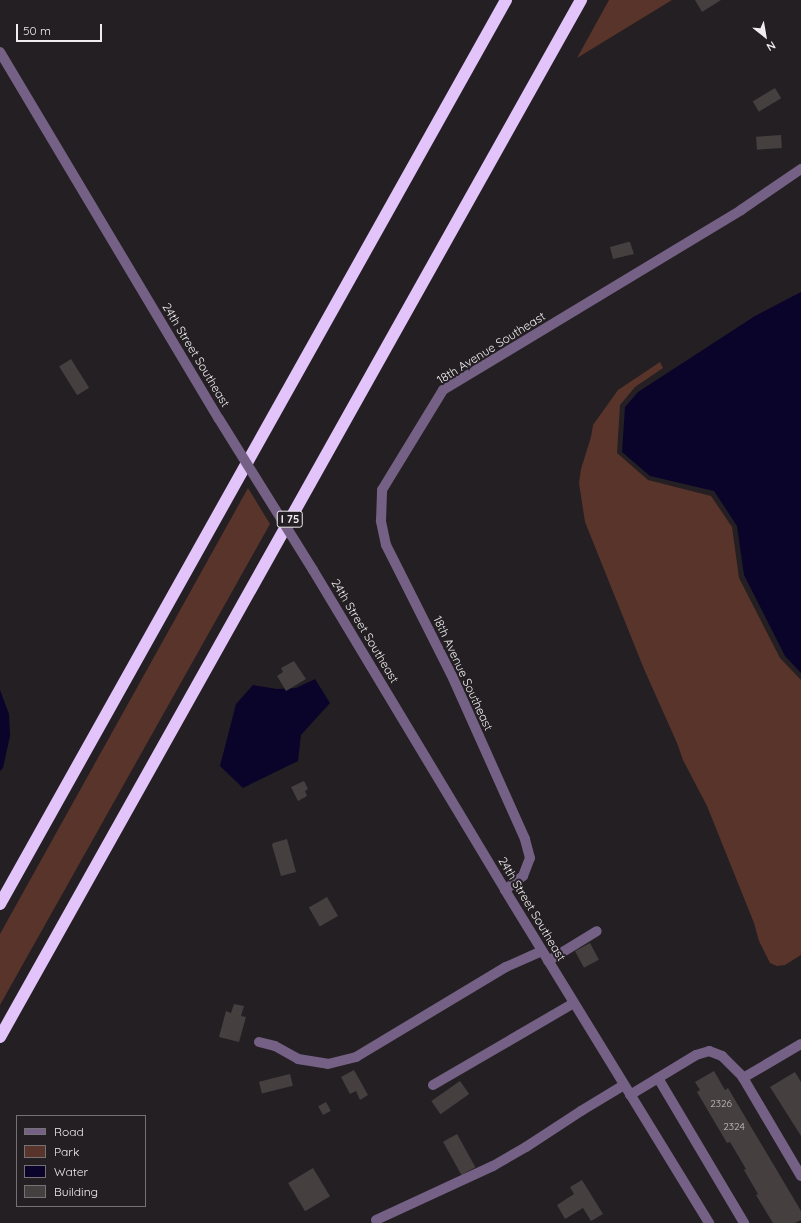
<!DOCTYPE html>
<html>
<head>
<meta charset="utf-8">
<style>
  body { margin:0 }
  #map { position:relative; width:801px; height:1223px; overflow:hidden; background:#241f23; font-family:Quicksand,sans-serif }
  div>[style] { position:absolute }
  .green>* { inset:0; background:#59342b }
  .water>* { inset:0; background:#0a042b }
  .building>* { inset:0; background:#453f40; transform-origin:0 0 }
  .minor>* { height:10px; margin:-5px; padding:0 5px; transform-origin:5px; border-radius:5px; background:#756185 }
  .highway>* { height:12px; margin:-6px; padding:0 6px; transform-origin:6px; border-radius:6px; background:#e2c4fb }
  .minor-bridge>* { height:10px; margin:-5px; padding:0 5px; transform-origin:5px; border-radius:5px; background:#756185 }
  span { translate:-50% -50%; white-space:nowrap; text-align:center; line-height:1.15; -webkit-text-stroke:4px #241f23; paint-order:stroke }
  .number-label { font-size:10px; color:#c6c2c3 }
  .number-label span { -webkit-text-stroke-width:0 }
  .shield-label span { padding:1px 3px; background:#241f23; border:1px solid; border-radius:3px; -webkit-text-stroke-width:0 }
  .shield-label { font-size:11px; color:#f1edef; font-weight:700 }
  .street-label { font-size:12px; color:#f1edef }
  .legend { position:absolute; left:16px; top:1115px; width:130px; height:92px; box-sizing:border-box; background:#241f23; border:1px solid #767175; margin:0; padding:5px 7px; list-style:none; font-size:12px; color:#f1edef }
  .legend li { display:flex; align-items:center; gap:8px; height:20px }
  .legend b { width:20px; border:1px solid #767175 }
  .north { position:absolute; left:745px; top:16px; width:40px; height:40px; -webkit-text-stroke:3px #241f23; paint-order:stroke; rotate:149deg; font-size:11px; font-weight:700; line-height:16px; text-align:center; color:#f1edef }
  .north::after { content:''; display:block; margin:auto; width:14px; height:18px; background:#f1edef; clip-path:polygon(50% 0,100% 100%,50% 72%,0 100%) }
  .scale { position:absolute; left:16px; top:24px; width:86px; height:18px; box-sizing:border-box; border:2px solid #f1edef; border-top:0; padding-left:5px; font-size:12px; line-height:14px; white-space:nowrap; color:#f1edef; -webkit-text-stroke:3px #241f23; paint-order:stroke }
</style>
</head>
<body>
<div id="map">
  <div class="green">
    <div style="clip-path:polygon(609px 0,672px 0,577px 58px)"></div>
    <div style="clip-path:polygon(660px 362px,663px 368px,635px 387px,620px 405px,617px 453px,648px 480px,711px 496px,732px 527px,739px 578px,780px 658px,801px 680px,801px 955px,785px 965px,777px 966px,770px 963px,759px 941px,754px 923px,707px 806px,683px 760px,677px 743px,644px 669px,585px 522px,579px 483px,581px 469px,591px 437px,593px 425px,618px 390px)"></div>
    <div style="clip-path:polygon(248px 488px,270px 524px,0 1005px,0 934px)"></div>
  </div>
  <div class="water">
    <div style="clip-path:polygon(801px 292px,801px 673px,785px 656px,744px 575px,737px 526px,714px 491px,650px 476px,622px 452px,625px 407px,638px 392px,755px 316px)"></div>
    <div style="clip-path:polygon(315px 679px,330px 703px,301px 735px,298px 761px,243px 788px,220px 766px,236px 704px,253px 685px,277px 689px,296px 688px)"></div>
    <div style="clip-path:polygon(0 690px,9px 714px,10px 736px,3px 768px,0 771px)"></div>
  </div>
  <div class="building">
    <div style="clip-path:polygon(695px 0,721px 0,702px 12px)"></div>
    <div style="left:775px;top:88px;width:12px;height:26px;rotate:59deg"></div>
    <div style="left:781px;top:135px;width:13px;height:25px;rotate:86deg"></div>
    <div style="clip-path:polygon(628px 242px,630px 242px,634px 254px,613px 259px,610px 247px)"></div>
    <div style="left:71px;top:359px;width:34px;height:14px;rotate:58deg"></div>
    <div style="clip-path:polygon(294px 661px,306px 679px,286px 691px,277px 676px,283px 672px,281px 668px)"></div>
    <div style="clip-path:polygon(304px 781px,308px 789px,305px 791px,307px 796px,298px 801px,291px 787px)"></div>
    <div style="clip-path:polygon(287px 839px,296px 872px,281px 876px,272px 845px,273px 843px)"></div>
    <div style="left:327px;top:897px;width:22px;height:21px;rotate:60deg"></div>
    <div style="left:590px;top:943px;width:19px;height:17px;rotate:62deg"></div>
    <div style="clip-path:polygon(234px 1004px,244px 1006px,241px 1016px,246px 1017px,239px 1042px,219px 1037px,226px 1011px,231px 1013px)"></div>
    <div style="clip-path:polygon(354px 1070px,368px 1095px,360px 1100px,356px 1091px,350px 1094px,341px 1077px)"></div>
    <div style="clip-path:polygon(714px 1071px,725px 1090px,728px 1088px,801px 1211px,801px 1220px,795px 1223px,773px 1223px,756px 1195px,758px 1194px,744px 1170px,746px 1169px,730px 1142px,727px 1143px,697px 1092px,700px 1090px,695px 1082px)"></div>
    <div style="clip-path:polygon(795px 1072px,801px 1082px,801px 1136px,770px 1087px)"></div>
    <div style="left:290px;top:1074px;width:12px;height:32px;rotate:76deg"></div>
    <div style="left:460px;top:1081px;width:16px;height:35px;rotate:55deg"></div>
    <div style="left:326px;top:1102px;width:10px;height:9px;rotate:61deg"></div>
    <div style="left:457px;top:1134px;width:38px;height:16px;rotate:61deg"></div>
    <div style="left:313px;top:1168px;width:33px;height:29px;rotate:59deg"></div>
    <div style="clip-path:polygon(582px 1180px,603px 1214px,591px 1221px,583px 1208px,565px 1219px,557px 1205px,574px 1194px,570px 1187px)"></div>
  </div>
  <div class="minor">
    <div style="left:0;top:52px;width:427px;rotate:59.2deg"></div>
    <div style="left:313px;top:570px;width:373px;rotate:59deg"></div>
    <div style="left:505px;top:890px;width:391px;rotate:58.5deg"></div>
    <div style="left:505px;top:890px;width:23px;rotate:-38deg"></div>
    <div style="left:523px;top:876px;width:19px;rotate:-69deg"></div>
    <div style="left:530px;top:858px;width:20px;rotate:-105deg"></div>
    <div style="left:525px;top:839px;width:176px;rotate:-114.1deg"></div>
    <div style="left:453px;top:678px;width:149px;rotate:-116.7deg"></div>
    <div style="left:386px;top:545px;width:25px;rotate:-102deg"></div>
    <div style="left:381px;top:521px;width:31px;rotate:-88deg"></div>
    <div style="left:382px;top:490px;width:117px;rotate:-58.6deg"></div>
    <div style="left:443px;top:390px;width:348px;rotate:-31.1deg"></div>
    <div style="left:741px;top:210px;width:73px;rotate:-34.3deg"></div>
    <div style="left:548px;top:961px;width:57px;rotate:-31.5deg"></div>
    <div style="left:259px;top:1042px;width:16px;rotate:14deg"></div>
    <div style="left:275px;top:1046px;width:26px;rotate:29deg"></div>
    <div style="left:298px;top:1059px;width:30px;rotate:9deg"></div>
    <div style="left:328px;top:1064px;width:29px;rotate:-14deg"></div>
    <div style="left:356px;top:1057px;width:175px;rotate:-31deg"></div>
    <div style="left:506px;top:967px;width:39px;rotate:-24deg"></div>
    <div style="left:658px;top:1078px;width:169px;rotate:59.3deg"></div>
    <div style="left:743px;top:1078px;width:67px;rotate:-30.4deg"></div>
    <div style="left:433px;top:1085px;width:163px;rotate:-30.2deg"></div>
    <div style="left:630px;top:1095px;width:77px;rotate:-31.2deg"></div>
    <div style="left:696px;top:1055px;width:14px;rotate:-17deg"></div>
    <div style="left:709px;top:1051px;width:14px;rotate:21deg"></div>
    <div style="left:722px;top:1056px;width:28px;rotate:45deg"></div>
    <div style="left:742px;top:1076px;width:116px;rotate:59.5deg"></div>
    <div style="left:376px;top:1220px;width:129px;rotate:-24.8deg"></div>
    <div style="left:493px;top:1166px;width:38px;rotate:-30deg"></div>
    <div style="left:526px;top:1147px;width:66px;rotate:-33.2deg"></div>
    <div style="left:581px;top:1111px;width:50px;rotate:-31.2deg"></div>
  </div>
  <div class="highway">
    <div style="left:0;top:904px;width:1036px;rotate:-60.76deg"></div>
    <div style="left:0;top:1037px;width:1189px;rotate:-60.74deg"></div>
  </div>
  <div class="minor-bridge">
    <div style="left:219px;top:419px;width:178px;rotate:58.1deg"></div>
  </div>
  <div class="number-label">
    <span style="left:721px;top:1104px">2326</span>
    <span style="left:734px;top:1127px">2324</span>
  </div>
  <div class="shield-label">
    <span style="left:290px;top:519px">I 75</span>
  </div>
  <div class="street-label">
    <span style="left:491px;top:348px;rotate:-32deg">18th Avenue Southeast</span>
    <span style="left:196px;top:355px;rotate:59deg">24th Street Southeast</span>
    <span style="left:365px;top:631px;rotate:59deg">24th Street Southeast</span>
    <span style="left:463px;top:673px;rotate:65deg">18th Avenue Southeast</span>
    <span style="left:532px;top:909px;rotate:59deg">24th Street Southeast</span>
  </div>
  <ul class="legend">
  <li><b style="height:5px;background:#756185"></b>Road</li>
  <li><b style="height:11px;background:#59342b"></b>Park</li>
  <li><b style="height:11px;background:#0a042b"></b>Water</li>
  <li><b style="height:11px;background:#453f40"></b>Building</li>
  </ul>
  <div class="north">N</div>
  <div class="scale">50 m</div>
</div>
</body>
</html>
